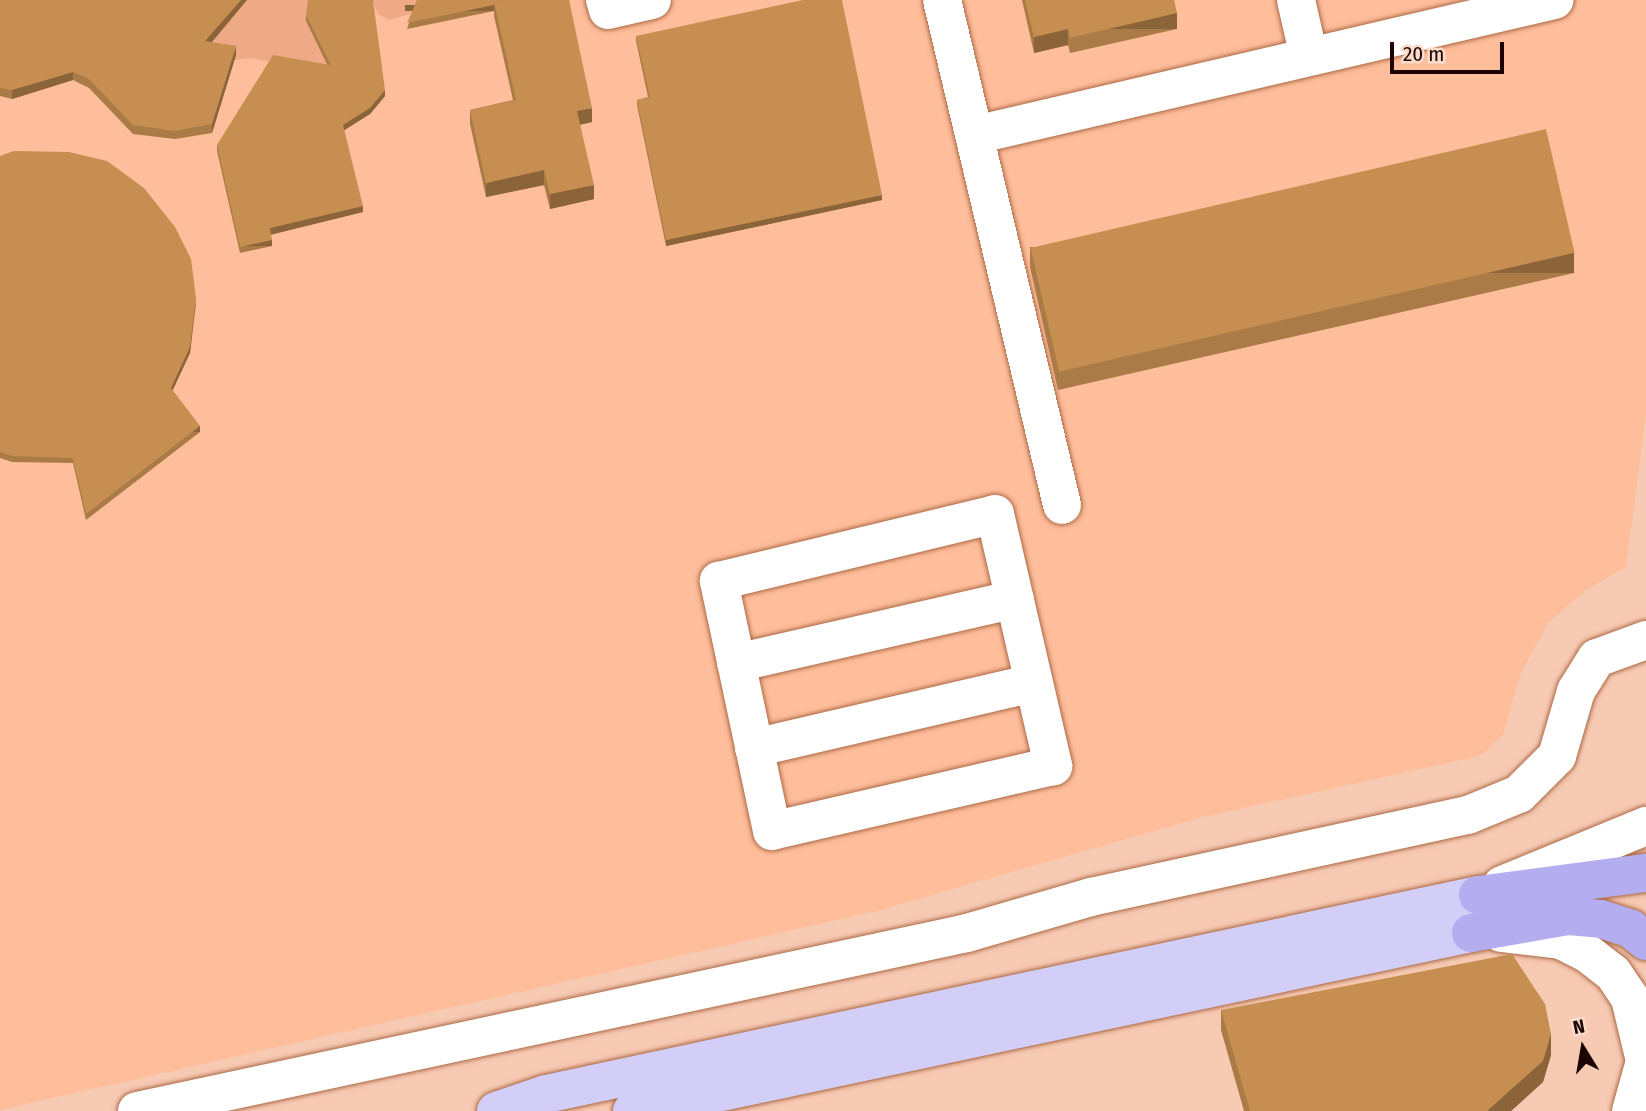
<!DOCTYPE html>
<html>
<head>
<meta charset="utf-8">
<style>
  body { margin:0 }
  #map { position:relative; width:1646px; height:1111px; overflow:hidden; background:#f7cab3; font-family:"Fira Sans Condensed",sans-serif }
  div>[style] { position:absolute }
  .built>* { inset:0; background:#febd9b }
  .green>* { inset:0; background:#eea986 }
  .roads { filter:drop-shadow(0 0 2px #ac6944) drop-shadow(0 0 2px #ac6944) }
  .minor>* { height:38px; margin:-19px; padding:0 19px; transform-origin:19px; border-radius:19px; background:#fff }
  .major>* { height:38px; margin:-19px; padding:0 19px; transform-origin:19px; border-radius:19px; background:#d2cef7 }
  .highway>* { height:38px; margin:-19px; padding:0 19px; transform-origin:19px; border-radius:19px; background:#b4aef1 }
  .wall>* { inset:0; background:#aa7b46 }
  .shaded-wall>* { inset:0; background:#8b6439; transform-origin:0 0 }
  .building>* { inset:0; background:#c68f51; transform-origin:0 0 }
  span { translate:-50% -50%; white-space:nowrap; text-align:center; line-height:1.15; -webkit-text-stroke:5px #fadbcb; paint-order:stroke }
  .north { position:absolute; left:1548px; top:1013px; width:70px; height:70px; -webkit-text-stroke:5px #fadbcb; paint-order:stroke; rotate:349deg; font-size:19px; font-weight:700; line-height:28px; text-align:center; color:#1c0500 }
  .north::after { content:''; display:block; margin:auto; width:24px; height:32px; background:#1c0500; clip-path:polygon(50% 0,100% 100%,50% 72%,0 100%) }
  .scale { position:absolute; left:1390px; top:42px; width:114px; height:32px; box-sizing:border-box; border:4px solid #1c0500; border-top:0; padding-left:9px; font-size:21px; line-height:24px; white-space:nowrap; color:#1c0500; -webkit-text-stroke:5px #fadbcb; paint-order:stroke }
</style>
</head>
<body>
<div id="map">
  <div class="built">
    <div style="clip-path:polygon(0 0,1646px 0,1646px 413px,1626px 567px,1586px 590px,1548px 623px,1521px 673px,1503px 735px,1480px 756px,1203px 817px,877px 911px,0 1110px)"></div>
  </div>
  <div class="green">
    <div style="clip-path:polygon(15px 0,224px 27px,248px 0,311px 0,364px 80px,252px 58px,227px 61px)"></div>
    <div style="clip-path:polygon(372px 0,420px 0,410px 14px,389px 20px,378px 14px)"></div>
  </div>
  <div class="roads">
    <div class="minor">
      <div style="left:605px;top:0;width:10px;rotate:73deg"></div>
      <div style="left:608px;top:10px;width:45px;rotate:-12.8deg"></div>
      <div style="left:942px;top:0;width:519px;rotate:76.63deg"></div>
      <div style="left:1296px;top:0;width:58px;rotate:77.2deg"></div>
      <div style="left:975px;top:135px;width:595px;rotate:-13.12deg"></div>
      <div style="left:995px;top:514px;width:259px;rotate:77deg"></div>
      <div style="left:1053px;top:766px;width:288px;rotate:167deg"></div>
      <div style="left:772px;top:831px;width:256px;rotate:-102deg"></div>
      <div style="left:719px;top:581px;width:284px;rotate:-13.6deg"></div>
      <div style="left:736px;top:663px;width:286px;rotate:-12.9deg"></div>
      <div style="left:754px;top:748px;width:287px;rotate:-13.1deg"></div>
      <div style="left:1502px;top:885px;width:156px;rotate:-22.3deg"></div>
      <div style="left:1501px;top:933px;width:60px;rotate:6.7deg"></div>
      <div style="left:1561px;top:940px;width:29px;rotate:27deg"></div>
      <div style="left:1587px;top:953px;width:33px;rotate:38deg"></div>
      <div style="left:1613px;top:973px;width:30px;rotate:56deg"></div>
      <div style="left:1630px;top:998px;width:65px;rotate:76.6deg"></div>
      <div style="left:1645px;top:1061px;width:52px;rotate:105.6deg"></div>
      <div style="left:137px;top:1111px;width:849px;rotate:-12.1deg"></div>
      <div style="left:967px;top:933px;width:129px;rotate:-16.2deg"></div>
      <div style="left:1091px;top:897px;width:386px;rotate:-12.3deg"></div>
      <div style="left:1468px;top:815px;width:55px;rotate:-22.4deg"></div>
      <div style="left:1519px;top:794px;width:54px;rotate:-45deg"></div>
      <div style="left:1557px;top:756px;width:68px;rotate:-73.7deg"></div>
      <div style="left:1576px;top:691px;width:39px;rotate:-58deg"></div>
      <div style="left:1597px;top:658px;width:52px;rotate:-20.2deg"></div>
    </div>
    <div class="major">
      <div style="left:496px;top:1111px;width:53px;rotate:-18.8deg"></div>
      <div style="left:546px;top:1094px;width:953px;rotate:-12.05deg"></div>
      <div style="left:632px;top:1111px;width:858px;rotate:-11.98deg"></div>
    </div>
    <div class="highway">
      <div style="left:1478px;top:895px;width:169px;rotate:-7.5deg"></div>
      <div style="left:1471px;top:933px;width:98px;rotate:-9.9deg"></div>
      <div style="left:1568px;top:916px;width:33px;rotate:5deg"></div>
      <div style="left:1601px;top:919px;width:32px;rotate:18deg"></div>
      <div style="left:1631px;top:929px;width:19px;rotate:39deg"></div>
    </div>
  </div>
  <div class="wall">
    <div style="clip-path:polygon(0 0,247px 0,212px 42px,236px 55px,212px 133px,175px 139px,133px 134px,89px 88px,73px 80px,12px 99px,0 96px)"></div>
    <div style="clip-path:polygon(417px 0,569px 0,592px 122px,580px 125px,594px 199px,550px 209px,544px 185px,486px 197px,470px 124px,470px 110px,513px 100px,494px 16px,494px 11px,407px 29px)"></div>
    <div style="clip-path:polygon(1022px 0,1174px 0,1177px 29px,1070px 53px,1068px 45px,1034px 53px)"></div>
    <div style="clip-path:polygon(306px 15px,385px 96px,370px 114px,344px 130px,363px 212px,271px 234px,272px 246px,240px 253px,217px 151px,217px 145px,327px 64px,306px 21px)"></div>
    <div style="clip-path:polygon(636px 36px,882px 200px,666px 246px,637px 105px,637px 100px,648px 97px,636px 41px)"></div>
    <div style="clip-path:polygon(0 156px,196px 304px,190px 353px,172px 391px,200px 432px,86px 520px,73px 463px,12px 462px,0 458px)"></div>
    <div style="clip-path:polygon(1030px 247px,1574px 273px,1058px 390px,1030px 267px)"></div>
    <div style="clip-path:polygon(1221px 1010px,1551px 1055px,1543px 1082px,1511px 1111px,1244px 1111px,1221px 1030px)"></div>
  </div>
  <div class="shaded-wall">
    <div style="clip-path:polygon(241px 0,247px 0,205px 50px,205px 41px)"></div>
    <div style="left:494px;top:5px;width:6px;height:89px;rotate:90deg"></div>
    <div style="left:1177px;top:13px;width:16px;height:110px;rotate:90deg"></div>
    <div style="clip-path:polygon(1068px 29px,1068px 45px,1034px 53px,1034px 37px)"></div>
    <div style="clip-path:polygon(236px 46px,236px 55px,212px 133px,212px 124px)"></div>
    <div style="clip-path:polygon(73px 72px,73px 80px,12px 99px,12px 90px)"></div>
    <div style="clip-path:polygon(385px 90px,385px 96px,370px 114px,343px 131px,343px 125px)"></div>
    <div style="clip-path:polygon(592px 108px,592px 122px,577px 125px,577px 111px)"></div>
    <div style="clip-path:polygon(544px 170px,544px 185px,486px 197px,486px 183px)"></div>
    <div style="clip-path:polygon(594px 185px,594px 199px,550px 209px,550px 194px)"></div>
    <div style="clip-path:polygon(882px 195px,882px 200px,666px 246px,666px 240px)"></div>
    <div style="clip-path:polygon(363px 206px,363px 212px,270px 235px,270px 228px)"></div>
    <div style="left:272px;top:240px;width:6px;height:33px;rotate:90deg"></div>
    <div style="left:1574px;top:253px;width:20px;height:529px;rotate:90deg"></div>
    <div style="clip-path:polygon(196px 298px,190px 353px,171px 394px,171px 388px)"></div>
    <div style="left:200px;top:426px;width:6px;height:144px;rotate:90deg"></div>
    <div style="clip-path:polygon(1551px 1034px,1551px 1055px,1543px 1082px,1511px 1111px,1487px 1111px)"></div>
  </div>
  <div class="building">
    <div style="clip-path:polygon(0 0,241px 0,205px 41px,236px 46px,212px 124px,175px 131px,133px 125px,89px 79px,73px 72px,12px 90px,0 88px)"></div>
    <div style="clip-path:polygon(308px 0,373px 0,385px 90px,370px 108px,343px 125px,363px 206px,270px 228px,272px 240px,240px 247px,217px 145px,273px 55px,331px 65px,306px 15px)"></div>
    <div style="clip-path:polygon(417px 0,504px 0,494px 2px,494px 5px,407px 23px)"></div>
    <div style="clip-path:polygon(504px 0,569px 0,592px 108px,577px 111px,594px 185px,550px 194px,544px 170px,486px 183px,470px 110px,516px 100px,494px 2px)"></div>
    <div style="clip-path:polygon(803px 0,842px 0,882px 195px,666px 240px,637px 100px,650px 97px,636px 36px)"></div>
    <div style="clip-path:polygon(1025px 0,1174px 0,1177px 13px,1070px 38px,1068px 29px,1034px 37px)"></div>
    <div style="left:1546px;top:129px;width:127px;height:529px;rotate:77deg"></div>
    <div style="clip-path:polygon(14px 151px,69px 152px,107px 161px,144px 188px,175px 227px,191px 259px,196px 298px,190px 347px,171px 388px,200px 426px,86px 514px,73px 458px,12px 456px,0 452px,0 156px)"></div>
    <div style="clip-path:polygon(1512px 954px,1545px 1004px,1551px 1034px,1543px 1061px,1487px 1111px,1250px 1111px,1221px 1010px)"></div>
  </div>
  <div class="north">N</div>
  <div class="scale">20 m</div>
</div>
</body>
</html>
